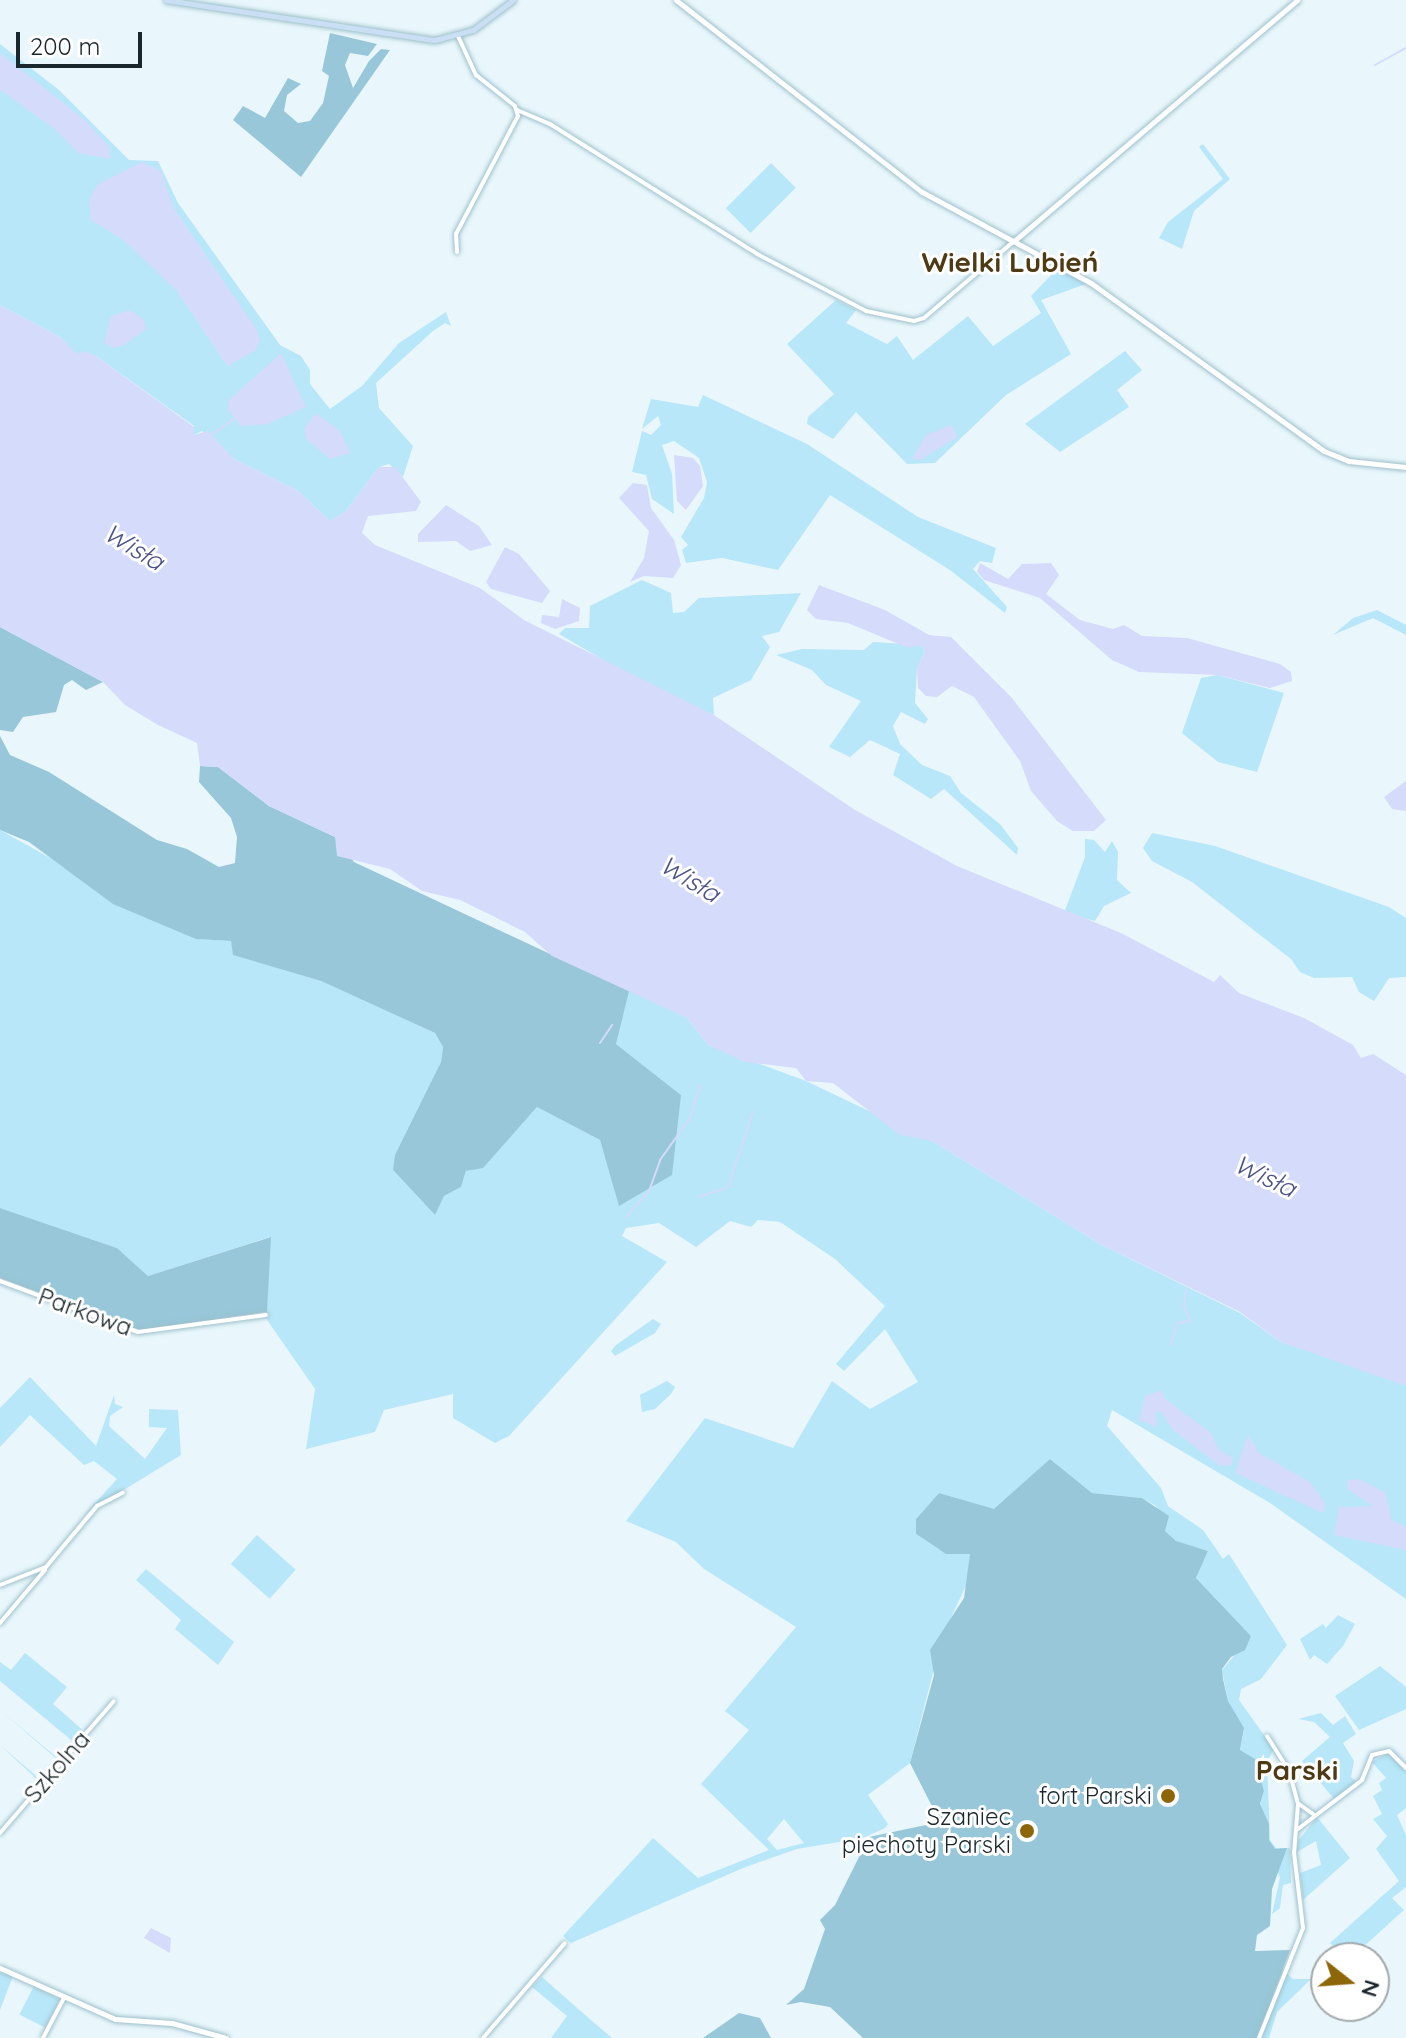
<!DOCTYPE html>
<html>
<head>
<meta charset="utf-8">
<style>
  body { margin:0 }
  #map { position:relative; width:1406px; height:2038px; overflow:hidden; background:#e9f7fc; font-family:Quicksand,sans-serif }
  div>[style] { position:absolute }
  .green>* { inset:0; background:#b7e7f8; transform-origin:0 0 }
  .forest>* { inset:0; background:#97c7d8 }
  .water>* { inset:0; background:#d5dbfb }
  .stream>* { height:2px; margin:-1px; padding:0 1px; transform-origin:1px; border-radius:1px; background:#d5dbfb }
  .roads { filter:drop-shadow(0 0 2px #9ec0cb) drop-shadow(0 0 2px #9ec0cb) }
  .minor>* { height:4px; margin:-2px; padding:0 2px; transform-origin:2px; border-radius:2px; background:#fff }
  .tertiary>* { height:5px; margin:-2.5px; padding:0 2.5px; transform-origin:2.5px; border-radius:2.5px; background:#fff }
  .secondary>* { height:5px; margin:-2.5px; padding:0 2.5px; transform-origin:2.5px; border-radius:2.5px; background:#cadff3 }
  .dots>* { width:22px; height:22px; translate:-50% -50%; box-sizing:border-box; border:4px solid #fff; border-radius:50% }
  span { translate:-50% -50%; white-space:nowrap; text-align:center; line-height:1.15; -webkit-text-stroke:6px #fff; paint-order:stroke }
  .street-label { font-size:24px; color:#1a272c }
  .poi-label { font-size:24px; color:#1a272c }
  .right { translate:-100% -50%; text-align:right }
  .water-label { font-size:26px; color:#4c5387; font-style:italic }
  .quarter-label { font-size:28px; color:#4e3b15; font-weight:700 }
  .north { position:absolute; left:1310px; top:1942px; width:80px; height:80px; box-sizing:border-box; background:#fff; border:2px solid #a3a9ab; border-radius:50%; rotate:107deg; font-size:22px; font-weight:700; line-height:32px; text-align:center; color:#1a272c }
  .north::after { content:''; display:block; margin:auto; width:28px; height:36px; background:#8e660a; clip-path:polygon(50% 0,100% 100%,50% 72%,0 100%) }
  .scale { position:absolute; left:16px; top:32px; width:126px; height:36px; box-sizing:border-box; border:4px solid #1a272c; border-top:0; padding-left:10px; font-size:24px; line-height:28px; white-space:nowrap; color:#1a272c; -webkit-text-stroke:6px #fff; paint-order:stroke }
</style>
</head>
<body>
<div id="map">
  <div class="green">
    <div style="clip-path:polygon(0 44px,59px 90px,129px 160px,158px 161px,178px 203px,280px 345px,301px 356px,310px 370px,310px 384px,330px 409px,362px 386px,399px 343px,446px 312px,451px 326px,445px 323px,433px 331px,376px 383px,379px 408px,413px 446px,403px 477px,389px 464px,379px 467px,345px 512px,330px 521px,298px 491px,234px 459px,202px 431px,194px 435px,194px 426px,96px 356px,77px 355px,60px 337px,0 305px)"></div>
    <div style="clip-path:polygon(1203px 144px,1230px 179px,1194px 211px,1182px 249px,1159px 238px,1168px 222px,1223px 179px,1199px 147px)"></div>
    <div style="left:771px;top:163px;width:35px;height:64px;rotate:45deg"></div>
    <div style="clip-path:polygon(1058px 268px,1086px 284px,1041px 300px,1071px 354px,1006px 395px,935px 463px,907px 464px,856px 412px,833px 439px,807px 424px,808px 417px,834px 394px,787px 344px,836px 300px,856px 310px,846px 323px,887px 344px,897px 336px,913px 360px,968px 316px,993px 346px,1041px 313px,1031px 296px)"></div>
    <div style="clip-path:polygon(1125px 351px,1142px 370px,1117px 390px,1129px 407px,1060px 452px,1025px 424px)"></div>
    <div style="clip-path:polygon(703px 395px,807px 444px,918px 517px,996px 548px,992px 563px,980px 561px,973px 569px,1007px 607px,1005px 613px,950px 570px,830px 495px,778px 570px,722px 558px,686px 563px,682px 550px,688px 545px,681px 537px,704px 498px,707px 482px,699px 458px,674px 441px,662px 445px,672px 474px,674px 514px,652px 499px,646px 475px,632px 472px,642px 431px,651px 435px,661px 425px,658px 416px,642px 429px,651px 399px,698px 407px)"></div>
    <div style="clip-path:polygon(642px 580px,671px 593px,673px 613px,684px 612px,699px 598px,801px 593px,779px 632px,762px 636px,770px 647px,751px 680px,713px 698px,714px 715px,639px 681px,559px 634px,565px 628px,589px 628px,590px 606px)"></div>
    <div style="clip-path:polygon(1377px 610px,1406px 625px,1406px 635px,1373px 618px,1333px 635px,1353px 618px)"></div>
    <div style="clip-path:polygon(873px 642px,921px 645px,925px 651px,917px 669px,915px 703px,928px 719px,925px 724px,901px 712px,893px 726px,900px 744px,922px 765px,950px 776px,961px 793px,1000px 824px,1018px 848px,1017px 855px,944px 789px,931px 799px,893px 775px,900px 754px,870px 740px,850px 757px,829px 747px,861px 701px,826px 685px,812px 670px,776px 655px,802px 649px,864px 650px)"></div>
    <div style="clip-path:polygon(1217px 675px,1284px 693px,1257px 772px,1218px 762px,1182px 733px,1201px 678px)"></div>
    <div style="clip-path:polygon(evenodd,0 830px,196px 939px,232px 941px,234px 955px,321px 981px,435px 1033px,443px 1047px,441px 1062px,393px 1170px,434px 1214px,444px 1196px,461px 1187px,466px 1171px,483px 1167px,537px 1107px,600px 1140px,620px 1205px,681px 1095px,616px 1044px,610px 979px,687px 1018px,708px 1045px,806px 1081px,932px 1141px,1102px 1245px,1240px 1313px,1281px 1342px,1406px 1383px,1406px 1599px,1270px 1503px,1112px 1410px,1107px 1426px,1161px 1488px,1168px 1506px,1203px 1530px,1223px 1559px,1229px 1554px,1287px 1645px,1261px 1679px,1241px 1689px,1239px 1700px,1274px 1749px,1267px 1762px,1270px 1840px,1276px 1848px,1290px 1848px,1291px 1883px,1283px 1885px,1280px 1908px,1272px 1914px,1280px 1878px,1258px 1813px,1264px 1791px,1253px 1771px,1254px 1760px,1240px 1751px,1244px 1730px,1228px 1701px,1222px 1670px,1251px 1636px,1196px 1578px,1208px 1551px,1177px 1542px,1165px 1531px,1156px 1506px,1142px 1498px,1092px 1493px,1050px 1459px,994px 1510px,939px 1493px,916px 1519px,916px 1534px,938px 1549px,970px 1554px,969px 1579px,942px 1637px,910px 1763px,868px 1795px,888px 1824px,885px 1828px,863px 1838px,797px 1849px,743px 1868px,571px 1943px,563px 1936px,653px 1838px,698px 1878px,769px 1850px,701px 1784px,749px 1730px,725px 1711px,796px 1627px,704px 1569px,676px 1542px,626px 1521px,705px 1418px,793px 1448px,832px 1381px,870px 1409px,918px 1382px,885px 1329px,844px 1371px,836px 1364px,885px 1306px,835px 1259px,780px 1222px,758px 1220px,751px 1227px,730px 1221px,696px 1247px,659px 1223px,626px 1228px,622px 1236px,667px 1262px,509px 1436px,495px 1443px,453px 1418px,453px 1394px,384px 1410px,375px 1432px,306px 1449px,315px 1389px,265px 1317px,270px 1237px,148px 1276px,117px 1248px,0 1208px,0 830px,784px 1819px,804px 1843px,777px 1850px,767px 1839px,784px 1819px)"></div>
    <div style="clip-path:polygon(1152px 833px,1215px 846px,1389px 907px,1406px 918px,1406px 977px,1389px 978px,1374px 1001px,1359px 992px,1352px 977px,1314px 978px,1300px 972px,1291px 959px,1192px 882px,1152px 861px,1143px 848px)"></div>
    <div style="clip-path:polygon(1085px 839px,1094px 840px,1105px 852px,1112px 841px,1118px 852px,1117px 880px,1131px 893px,1104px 906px,1095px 921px,1064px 913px,1085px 857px)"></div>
    <div style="clip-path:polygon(653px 1319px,661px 1324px,655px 1333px,615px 1356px,611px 1351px,616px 1345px)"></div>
    <div style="clip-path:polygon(30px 1377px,96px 1446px,114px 1395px,115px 1404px,123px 1407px,110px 1416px,109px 1426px,145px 1459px,167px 1428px,149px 1427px,149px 1409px,178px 1410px,181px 1455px,86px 1513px,117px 1479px,94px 1461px,84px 1465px,30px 1415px,0 1447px,0 1408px)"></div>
    <div style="clip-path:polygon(667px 1381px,675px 1387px,671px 1394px,655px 1409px,642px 1412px,640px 1395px)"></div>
    <div style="left:257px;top:1535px;width:52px;height:39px;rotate:42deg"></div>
    <div style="clip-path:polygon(146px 1569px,234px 1642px,218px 1665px,175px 1629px,181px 1620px,136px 1580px)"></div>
    <div style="clip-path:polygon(1338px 1615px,1355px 1624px,1343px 1646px,1327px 1664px,1314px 1655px,1310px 1660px,1300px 1639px,1323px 1624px,1326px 1628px)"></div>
    <div style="clip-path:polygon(25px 1653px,67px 1687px,53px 1704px,86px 1733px,76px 1744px,0 1681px,0 1662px,11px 1670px)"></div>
    <div style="clip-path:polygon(1380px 1666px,1406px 1687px,1406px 1709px,1359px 1730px,1335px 1696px)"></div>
    <div style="clip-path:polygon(0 1710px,61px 1761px,42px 1784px,0 1745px,41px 1780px,58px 1760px)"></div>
    <div style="clip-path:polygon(1321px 1713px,1333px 1725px,1345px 1716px,1356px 1734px,1343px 1743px,1354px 1761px,1351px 1777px,1357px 1782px,1335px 1800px,1302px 1761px,1330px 1737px,1314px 1722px,1298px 1719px)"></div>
    <div style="clip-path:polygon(1388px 1753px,1406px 1771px,1406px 1808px,1397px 1815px,1406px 1835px,1406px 1887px,1392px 1898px,1404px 1910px,1351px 1958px,1343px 1958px,1330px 1943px,1399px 1881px,1376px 1849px,1387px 1836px,1373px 1819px,1382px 1814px,1373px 1796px,1382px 1790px,1379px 1783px,1386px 1778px,1372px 1762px)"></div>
    <div style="clip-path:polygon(1317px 1817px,1350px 1858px,1303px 1900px,1300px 1873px,1321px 1865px,1316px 1841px,1297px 1852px,1298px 1841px)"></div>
    <div style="clip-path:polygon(1282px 1969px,1293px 1979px,1311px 1979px,1277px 2012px,1269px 2038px,1257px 2038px)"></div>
    <div style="clip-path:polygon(0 1972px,13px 1976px,0 2010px)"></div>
    <div style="clip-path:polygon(542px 1977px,584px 2014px,612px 2038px,551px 2038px,567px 2016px,532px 1987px)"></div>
    <div style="left:34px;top:1986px;width:29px;height:32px;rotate:27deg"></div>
  </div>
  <div class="forest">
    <div style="clip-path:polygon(330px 33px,377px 44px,368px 56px,350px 53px,345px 65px,353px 88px,369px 61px,381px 49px,390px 50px,301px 177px,233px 120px,243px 106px,265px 118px,288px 78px,301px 84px,287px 95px,284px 111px,298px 123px,310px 121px,323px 103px,329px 76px,322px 71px)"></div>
    <div style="clip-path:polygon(0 627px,103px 682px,86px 690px,72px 680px,64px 685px,56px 712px,23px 717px,13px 732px,0 730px)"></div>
    <div style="clip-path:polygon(0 736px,10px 755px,49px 772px,157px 840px,187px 849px,219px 867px,235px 863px,237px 837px,231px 818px,199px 782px,200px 766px,218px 767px,269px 806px,335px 837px,354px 862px,629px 991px,616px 1044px,681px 1095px,672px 1175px,619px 1206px,600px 1140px,537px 1107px,483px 1168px,466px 1171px,461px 1187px,444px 1196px,435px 1215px,393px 1170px,395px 1155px,441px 1062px,443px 1047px,435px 1033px,321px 981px,233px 955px,231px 941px,196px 939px,113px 904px,29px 842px,0 830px)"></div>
    <div style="clip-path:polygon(0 1208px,117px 1248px,148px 1276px,271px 1237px,267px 1312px,140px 1330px,0 1278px)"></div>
    <div style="clip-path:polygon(1050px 1459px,1092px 1493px,1142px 1498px,1169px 1516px,1165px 1531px,1176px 1541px,1208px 1551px,1196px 1578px,1251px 1636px,1245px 1650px,1231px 1657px,1222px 1669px,1223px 1679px,1228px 1701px,1244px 1728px,1240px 1750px,1255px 1759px,1264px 1791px,1260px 1804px,1269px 1824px,1269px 1840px,1275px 1849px,1287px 1848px,1272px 1889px,1270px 1926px,1257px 1935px,1255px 1951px,1290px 1950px,1257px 2038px,863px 2038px,830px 2007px,801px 2002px,786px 2005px,804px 1989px,825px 1929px,820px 1920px,835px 1905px,869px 1837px,940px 1822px,910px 1763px,934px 1675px,930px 1650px,964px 1598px,970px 1554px,946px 1554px,916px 1534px,916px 1519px,939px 1493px,994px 1509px)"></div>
    <div style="clip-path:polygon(739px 2013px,760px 2018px,771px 2038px,703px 2038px)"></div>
  </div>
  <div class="water">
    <div style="clip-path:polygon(0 53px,86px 121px,109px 147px,111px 159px,78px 153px,56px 130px,0 90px)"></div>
    <div style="clip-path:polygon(142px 162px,161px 171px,173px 207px,257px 330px,260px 341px,255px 351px,227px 366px,176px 290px,122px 239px,91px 220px,89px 200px,98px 184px)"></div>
    <div style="clip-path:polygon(0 305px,60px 337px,77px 354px,85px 351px,96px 356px,194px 427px,194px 435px,208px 431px,234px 459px,298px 491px,330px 521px,345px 512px,379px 467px,395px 467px,421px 502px,416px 511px,368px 516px,362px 533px,375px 545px,480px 588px,524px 620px,714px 715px,855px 810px,957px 866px,1121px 933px,1214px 982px,1220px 975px,1239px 993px,1304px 1018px,1353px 1045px,1361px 1058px,1373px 1054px,1406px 1075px,1406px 1386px,1281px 1342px,1240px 1312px,1102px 1245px,932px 1141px,900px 1135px,833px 1083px,806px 1081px,796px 1068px,745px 1062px,708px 1045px,687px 1018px,552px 956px,525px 932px,460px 900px,422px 891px,390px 869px,337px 856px,335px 837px,269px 806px,218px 767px,200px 766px,197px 743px,158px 725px,125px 705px,103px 682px,0 627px)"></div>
    <div style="clip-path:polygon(130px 310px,143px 319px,146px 329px,124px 345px,114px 348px,104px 343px,111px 316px)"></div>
    <div style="clip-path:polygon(281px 353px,306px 407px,268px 424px,241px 426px,228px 410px,229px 400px)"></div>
    <div style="clip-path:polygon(316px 413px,340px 431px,350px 453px,330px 459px,306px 439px,304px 429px)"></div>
    <div style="clip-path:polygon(952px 425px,957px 437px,920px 460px,912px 459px,926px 435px)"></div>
    <div style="clip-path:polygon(674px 455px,693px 458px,700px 466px,703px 486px,686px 510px,677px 501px)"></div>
    <div style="clip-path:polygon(633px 483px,647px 485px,651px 508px,674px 540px,681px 565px,673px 578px,644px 576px,630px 582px,644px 558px,649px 531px,619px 498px)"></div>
    <div style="clip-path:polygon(446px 505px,479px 526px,492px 545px,470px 551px,456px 541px,418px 542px,418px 534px)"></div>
    <div style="clip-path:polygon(505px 547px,519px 554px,550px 591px,542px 603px,491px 589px,486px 582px)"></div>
    <div style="clip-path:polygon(980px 563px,1008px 579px,1022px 564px,1051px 563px,1059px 575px,1046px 594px,1080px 620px,1113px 629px,1124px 625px,1142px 636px,1187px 638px,1280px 664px,1291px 672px,1292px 681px,1270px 688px,1217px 675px,1139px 672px,1112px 660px,1040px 598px,984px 580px,977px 572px)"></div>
    <div style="clip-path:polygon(819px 585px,885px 610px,929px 635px,951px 637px,1012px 698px,1106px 820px,1094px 831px,1073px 831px,1057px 821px,1031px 791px,1020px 761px,974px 697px,952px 686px,937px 697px,926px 696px,918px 688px,917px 669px,925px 651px,921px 645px,908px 648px,848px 623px,816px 619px,807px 610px)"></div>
    <div style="clip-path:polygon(562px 599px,580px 608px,579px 621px,555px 629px,541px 623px,542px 615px,559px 617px)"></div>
    <div style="clip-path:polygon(1406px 781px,1406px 811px,1392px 809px,1384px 797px)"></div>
    <div style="clip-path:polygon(1162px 1390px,1164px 1398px,1210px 1432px,1219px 1450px,1233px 1458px,1232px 1465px,1220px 1466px,1173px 1430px,1161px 1412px,1156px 1412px,1157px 1427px,1139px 1420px,1145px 1396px)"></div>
    <div style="clip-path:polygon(1248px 1434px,1259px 1453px,1310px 1482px,1326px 1504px,1323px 1513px,1235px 1473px)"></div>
    <div style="clip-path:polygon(1359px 1479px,1385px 1492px,1392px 1520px,1406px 1527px,1406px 1550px,1334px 1535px,1339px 1507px,1373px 1506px,1347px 1489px,1348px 1480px)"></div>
    <div style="clip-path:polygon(151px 1928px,171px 1938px,170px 1953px,144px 1938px)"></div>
  </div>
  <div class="stream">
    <div style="left:1375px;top:65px;width:35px;rotate:-29deg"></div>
    <div style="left:212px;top:434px;width:27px;rotate:-34deg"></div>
    <div style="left:600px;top:1043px;width:22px;rotate:-56deg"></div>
    <div style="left:698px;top:1197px;width:32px;rotate:-18deg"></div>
    <div style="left:728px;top:1187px;width:79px;rotate:-71.6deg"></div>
    <div style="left:625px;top:1218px;width:36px;rotate:-48deg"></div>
    <div style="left:649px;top:1191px;width:33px;rotate:-70deg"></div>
    <div style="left:660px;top:1160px;width:52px;rotate:-54.5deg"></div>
    <div style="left:690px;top:1118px;width:34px;rotate:-73deg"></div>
    <div style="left:1171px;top:1345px;width:23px;rotate:-75deg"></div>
    <div style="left:1177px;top:1323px;width:14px;rotate:-8deg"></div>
    <div style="left:1191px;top:1321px;width:16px;rotate:-117deg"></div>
    <div style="left:1184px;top:1307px;width:18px;rotate:-84deg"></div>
  </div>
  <div class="roads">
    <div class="minor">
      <div style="left:517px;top:110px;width:36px;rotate:23deg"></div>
      <div style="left:550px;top:124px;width:247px;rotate:32.1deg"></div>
      <div style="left:759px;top:255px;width:121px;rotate:27.6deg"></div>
      <div style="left:866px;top:311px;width:49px;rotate:11.8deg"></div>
      <div style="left:914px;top:321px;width:10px;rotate:-17deg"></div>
      <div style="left:924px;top:318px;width:118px;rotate:-40.5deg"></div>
      <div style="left:457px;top:252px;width:18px;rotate:-93deg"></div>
      <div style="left:456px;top:234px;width:133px;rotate:-62.3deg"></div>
      <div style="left:518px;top:116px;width:10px;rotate:-107deg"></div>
      <div style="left:515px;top:106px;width:50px;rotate:-141.5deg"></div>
      <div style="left:476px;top:75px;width:43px;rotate:-114.8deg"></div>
      <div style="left:0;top:1281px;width:147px;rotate:20.3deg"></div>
      <div style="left:138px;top:1332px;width:129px;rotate:-7.6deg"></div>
      <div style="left:0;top:1585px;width:49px;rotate:-21.4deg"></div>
      <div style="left:46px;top:1567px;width:80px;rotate:-50.1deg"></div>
      <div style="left:97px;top:1506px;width:29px;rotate:-27deg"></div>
      <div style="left:0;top:1623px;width:70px;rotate:-49.7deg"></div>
      <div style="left:1299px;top:1804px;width:17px;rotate:36deg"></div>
      <div style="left:1298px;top:1829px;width:81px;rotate:-37.4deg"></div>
      <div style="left:1362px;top:1780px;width:27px;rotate:-68deg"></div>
      <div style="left:1372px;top:1755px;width:17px;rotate:-13deg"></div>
      <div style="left:1389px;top:1751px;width:24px;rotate:45deg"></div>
      <div style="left:0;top:1833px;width:174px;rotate:-49.2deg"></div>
      <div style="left:43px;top:2038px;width:45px;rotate:-62.3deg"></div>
      <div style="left:483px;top:2038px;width:125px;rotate:-49.2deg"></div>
      <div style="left:1259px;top:2038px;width:118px;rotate:-68.2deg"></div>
      <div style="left:1303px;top:1928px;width:76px;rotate:-96.8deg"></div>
      <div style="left:1294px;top:1853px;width:49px;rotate:-85.3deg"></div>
      <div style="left:1298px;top:1804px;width:34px;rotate:-105deg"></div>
      <div style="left:1289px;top:1771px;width:41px;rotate:-122.2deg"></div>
    </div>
    <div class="tertiary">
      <div style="left:676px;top:0;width:312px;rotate:38deg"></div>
      <div style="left:922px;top:192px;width:192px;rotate:28.3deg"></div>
      <div style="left:1091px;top:283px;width:287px;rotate:35.8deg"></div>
      <div style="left:1324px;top:451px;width:27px;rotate:22deg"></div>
      <div style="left:1349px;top:461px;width:57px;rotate:6deg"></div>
      <div style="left:1014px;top:241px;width:372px;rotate:-40.4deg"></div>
      <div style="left:0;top:1968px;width:126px;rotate:23.9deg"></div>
      <div style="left:115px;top:2019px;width:57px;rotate:4deg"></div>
      <div style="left:172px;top:2023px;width:56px;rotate:15.5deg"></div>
    </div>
    <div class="secondary">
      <div style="left:166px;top:0;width:272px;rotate:8.5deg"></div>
      <div style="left:435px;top:40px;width:39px;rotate:-15deg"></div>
      <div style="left:473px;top:30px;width:50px;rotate:-36.9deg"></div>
    </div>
  </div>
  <div class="dots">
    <div style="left:1168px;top:1796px;background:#8e660a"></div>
    <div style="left:1027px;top:1831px;background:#8e660a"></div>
  </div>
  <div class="street-label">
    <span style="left:85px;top:1312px;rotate:20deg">Parkowa</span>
    <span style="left:57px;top:1767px;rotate:-49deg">Szkolna</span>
  </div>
  <div class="poi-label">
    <span class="right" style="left:1152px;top:1796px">fort Parski</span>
    <span class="right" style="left:1011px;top:1831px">Szaniec<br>piechoty Parski</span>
  </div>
  <div class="water-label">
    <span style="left:134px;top:547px;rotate:31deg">Wisła</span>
    <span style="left:690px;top:879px;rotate:31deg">Wisła</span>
    <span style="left:1265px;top:1176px;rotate:25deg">Wisła</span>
  </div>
  <div class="quarter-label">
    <span style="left:1010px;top:262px">Wielki Lubień</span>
    <span style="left:1297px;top:1770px">Parski</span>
  </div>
  <div class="north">N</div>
  <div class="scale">200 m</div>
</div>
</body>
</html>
